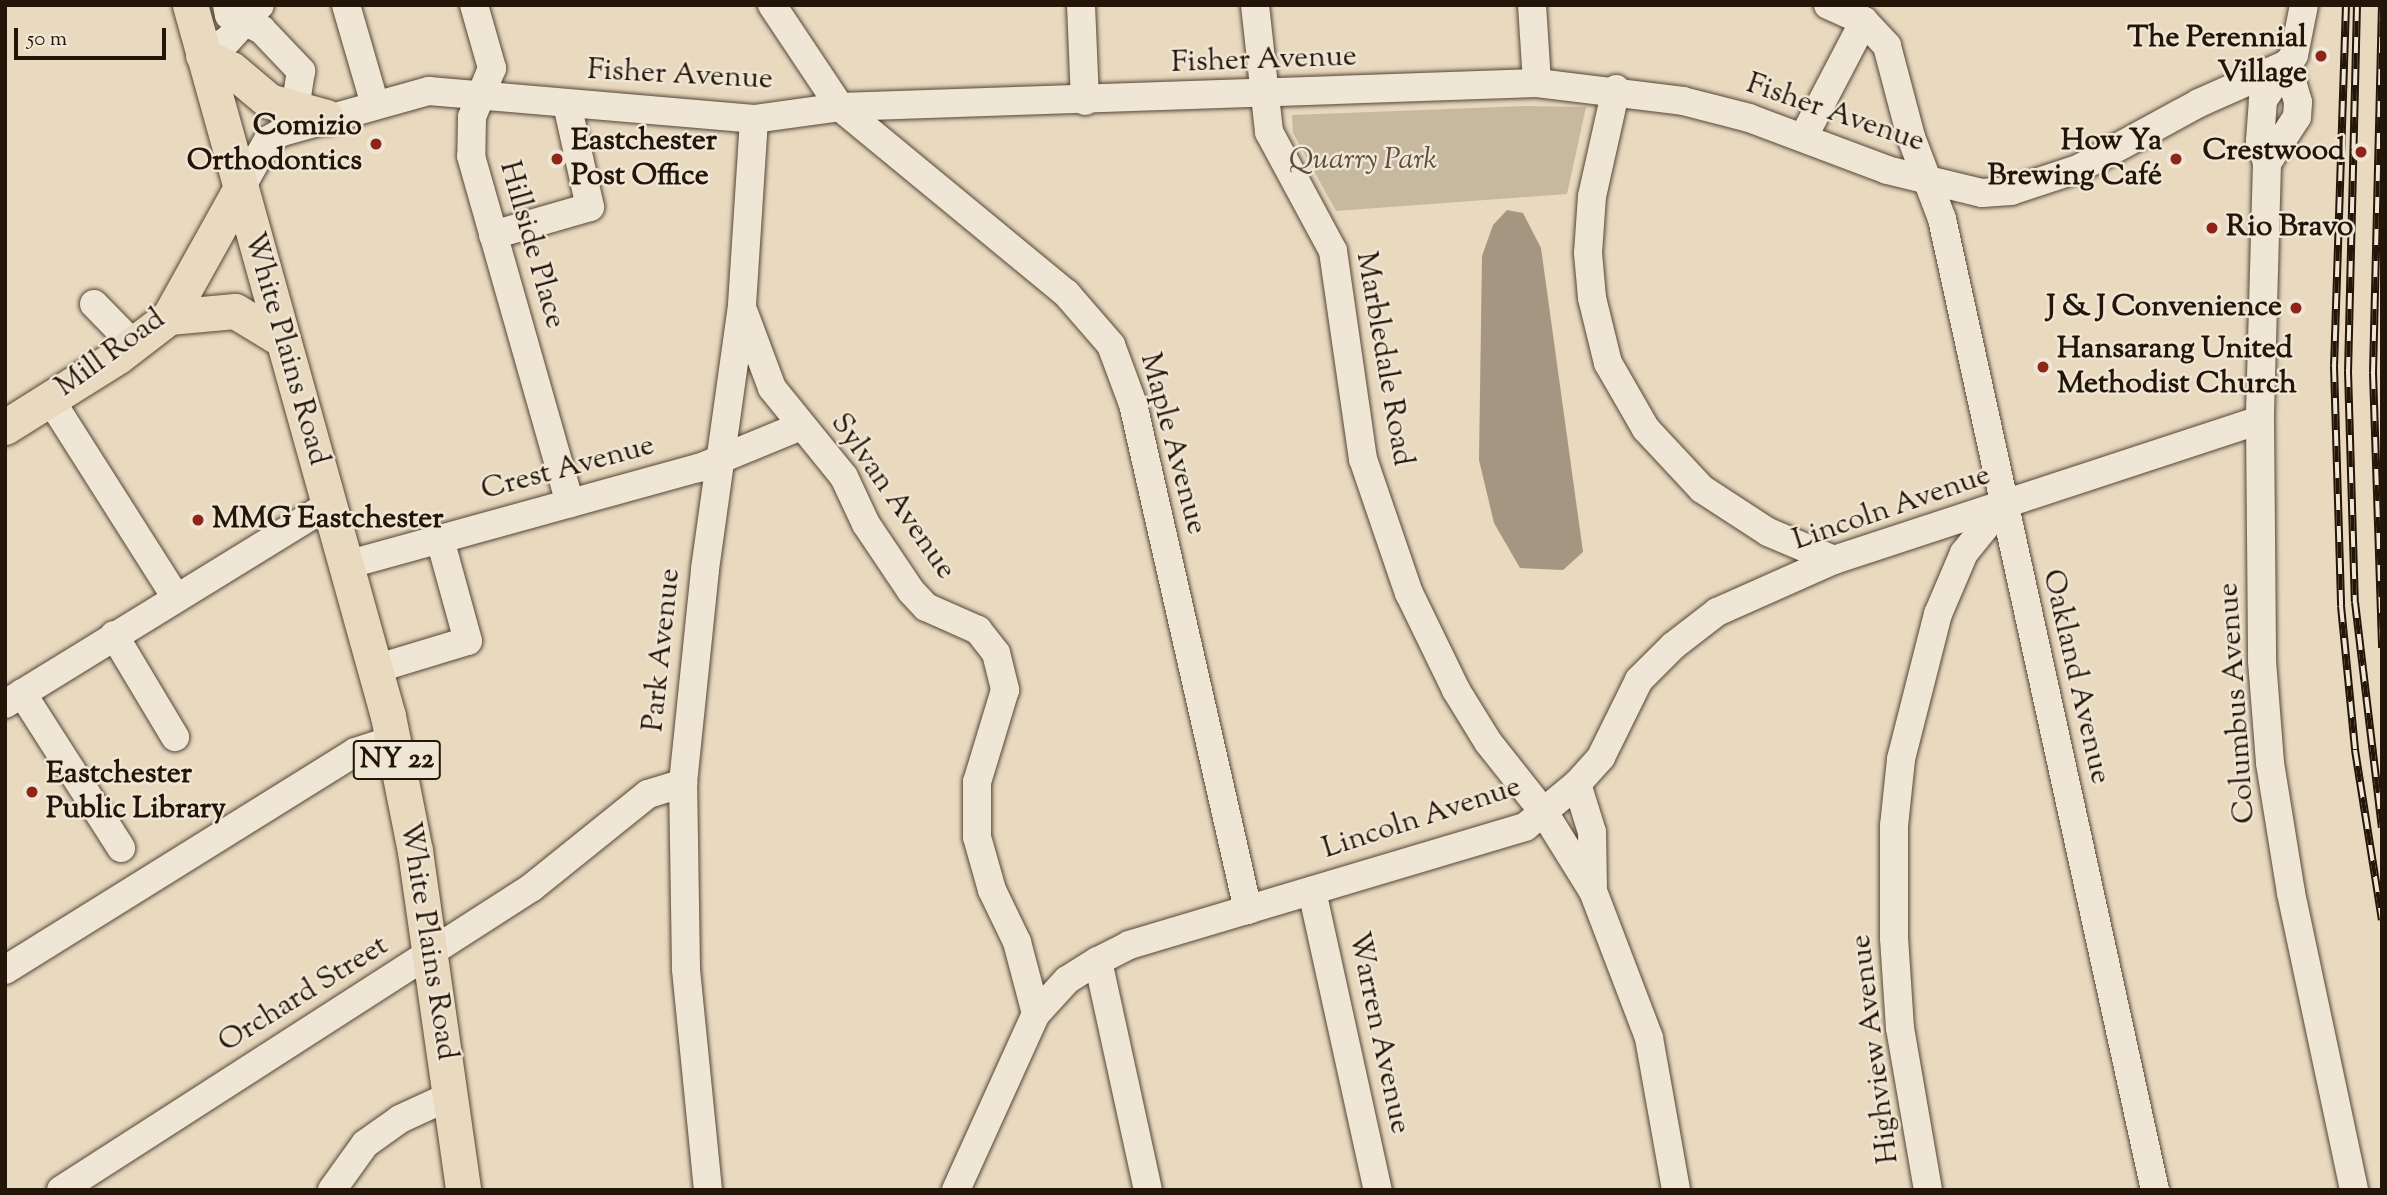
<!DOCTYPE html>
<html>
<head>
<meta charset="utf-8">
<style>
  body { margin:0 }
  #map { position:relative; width:2387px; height:1195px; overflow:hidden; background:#e8d9bf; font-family:"Sorts Mill Goudy",serif }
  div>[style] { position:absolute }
  .green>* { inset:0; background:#c7b8a0 }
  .water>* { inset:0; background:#a59681 }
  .roads { filter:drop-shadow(0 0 2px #544636) drop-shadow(0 0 2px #544636) }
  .minor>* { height:28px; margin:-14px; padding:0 14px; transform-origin:14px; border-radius:14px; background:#f0e6d5 }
  .major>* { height:35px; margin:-17.5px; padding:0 17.5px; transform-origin:17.5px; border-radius:17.5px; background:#e8d9bf }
  .rail>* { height:8px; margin-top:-4px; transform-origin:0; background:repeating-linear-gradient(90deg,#f0e6d5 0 16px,#231508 0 32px); box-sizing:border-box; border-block:2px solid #231508 }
  .dots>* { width:19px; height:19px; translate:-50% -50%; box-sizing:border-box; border:4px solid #f0e6d5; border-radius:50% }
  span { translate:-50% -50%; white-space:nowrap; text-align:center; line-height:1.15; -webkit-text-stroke:5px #f0e6d5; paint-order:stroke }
  .shield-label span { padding:2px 5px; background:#f0e6d5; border:2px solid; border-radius:5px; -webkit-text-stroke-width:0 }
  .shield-label { font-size:28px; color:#231508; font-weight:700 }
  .poi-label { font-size:30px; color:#231508; font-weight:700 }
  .right { translate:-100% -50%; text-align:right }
  .left { translate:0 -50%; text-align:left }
  .street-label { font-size:30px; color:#231508 }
  .park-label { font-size:30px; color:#5c4e3d; font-style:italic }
  .frame { position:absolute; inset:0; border:7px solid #231508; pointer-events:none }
  .scale { position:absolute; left:14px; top:28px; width:152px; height:32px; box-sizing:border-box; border:4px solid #231508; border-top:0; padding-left:9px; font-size:21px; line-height:24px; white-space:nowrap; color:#231508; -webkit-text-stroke:5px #f0e6d5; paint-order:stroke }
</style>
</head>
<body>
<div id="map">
  <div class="green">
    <div style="clip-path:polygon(1526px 106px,1586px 107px,1567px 194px,1336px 211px,1293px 133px,1292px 115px)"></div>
  </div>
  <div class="water">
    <div style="clip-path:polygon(1507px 210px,1523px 213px,1541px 248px,1583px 552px,1563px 570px,1520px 568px,1494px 523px,1479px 460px,1482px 256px,1493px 225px)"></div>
  </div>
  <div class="roads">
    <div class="minor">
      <div style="left:227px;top:5px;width:10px;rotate:79deg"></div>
      <div style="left:229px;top:15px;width:36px;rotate:24deg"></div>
      <div style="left:262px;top:30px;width:57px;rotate:46.4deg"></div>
      <div style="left:301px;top:71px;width:36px;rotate:99deg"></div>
      <div style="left:346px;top:5px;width:104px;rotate:73.8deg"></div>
      <div style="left:474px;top:5px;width:66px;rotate:74.1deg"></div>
      <div style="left:492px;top:68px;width:53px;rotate:112.2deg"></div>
      <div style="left:472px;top:117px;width:39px;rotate:91deg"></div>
      <div style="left:471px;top:156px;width:361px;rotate:74.1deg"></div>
      <div style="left:772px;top:5px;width:123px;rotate:56.3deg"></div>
      <div style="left:840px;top:107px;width:293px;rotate:39.5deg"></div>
      <div style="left:1066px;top:293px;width:69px;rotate:49.1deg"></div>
      <div style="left:1111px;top:345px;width:63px;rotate:69.6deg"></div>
      <div style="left:1133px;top:404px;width:519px;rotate:77.2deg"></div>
      <div style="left:1081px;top:5px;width:96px;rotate:87.6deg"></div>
      <div style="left:1255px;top:5px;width:128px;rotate:83.7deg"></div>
      <div style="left:1269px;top:132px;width:135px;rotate:61.7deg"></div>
      <div style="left:1333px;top:251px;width:210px;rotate:81.8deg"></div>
      <div style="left:1363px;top:459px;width:142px;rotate:71.1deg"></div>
      <div style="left:1409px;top:593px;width:108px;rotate:64.1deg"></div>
      <div style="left:1456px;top:690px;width:61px;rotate:58.4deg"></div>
      <div style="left:1488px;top:742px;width:92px;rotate:51.6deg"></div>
      <div style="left:1545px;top:814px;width:91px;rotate:58.1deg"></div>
      <div style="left:1532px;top:5px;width:78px;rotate:86.3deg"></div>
      <div style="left:1828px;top:5px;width:39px;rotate:24deg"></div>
      <div style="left:1864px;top:21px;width:34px;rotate:47deg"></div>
      <div style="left:1887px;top:46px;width:94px;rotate:75.2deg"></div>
      <div style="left:1911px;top:137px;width:88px;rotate:69.3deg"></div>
      <div style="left:1942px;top:219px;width:994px;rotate:77.63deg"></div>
      <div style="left:2304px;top:5px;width:51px;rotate:101.3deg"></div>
      <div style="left:2294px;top:55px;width:55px;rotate:124.6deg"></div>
      <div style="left:2263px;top:100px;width:41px;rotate:94.2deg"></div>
      <div style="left:2260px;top:141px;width:23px;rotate:72deg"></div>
      <div style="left:2267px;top:163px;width:257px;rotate:91.6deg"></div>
      <div style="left:2260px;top:420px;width:241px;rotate:89.5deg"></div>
      <div style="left:2262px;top:661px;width:102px;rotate:85.5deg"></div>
      <div style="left:2270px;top:763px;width:132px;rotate:80.8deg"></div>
      <div style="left:2291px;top:893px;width:304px;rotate:78deg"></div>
      <div style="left:203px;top:55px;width:29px;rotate:-31deg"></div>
      <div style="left:228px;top:40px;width:47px;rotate:-47.6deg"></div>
      <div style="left:1616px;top:89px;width:110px;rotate:102.6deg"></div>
      <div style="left:1592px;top:196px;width:57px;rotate:94deg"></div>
      <div style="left:1588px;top:253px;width:45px;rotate:84.9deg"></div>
      <div style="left:1592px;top:298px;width:67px;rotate:76.2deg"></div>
      <div style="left:1608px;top:363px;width:76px;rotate:60.1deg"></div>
      <div style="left:1646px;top:429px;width:82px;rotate:47deg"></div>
      <div style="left:1702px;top:489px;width:79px;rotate:33.1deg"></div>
      <div style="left:1768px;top:532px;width:72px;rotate:23deg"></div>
      <div style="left:1804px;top:136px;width:130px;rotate:-62.4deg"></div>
      <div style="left:2267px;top:163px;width:55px;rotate:-56.9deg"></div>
      <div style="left:2297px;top:117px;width:15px;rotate:-86deg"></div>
      <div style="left:2298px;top:102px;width:40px;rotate:-106deg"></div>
      <div style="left:239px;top:191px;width:59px;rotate:-60.4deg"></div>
      <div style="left:268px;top:140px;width:16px;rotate:-30deg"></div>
      <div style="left:282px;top:132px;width:153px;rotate:-15.6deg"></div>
      <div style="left:429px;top:91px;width:326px;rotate:4.9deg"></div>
      <div style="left:754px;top:119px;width:87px;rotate:-7.9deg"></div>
      <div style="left:840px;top:107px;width:697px;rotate:-1.97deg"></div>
      <div style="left:1537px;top:83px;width:147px;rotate:7deg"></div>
      <div style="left:1683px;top:101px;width:68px;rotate:14.4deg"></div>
      <div style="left:1749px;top:118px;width:147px;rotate:20.6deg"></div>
      <div style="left:1887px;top:170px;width:98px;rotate:13.6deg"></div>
      <div style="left:1982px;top:193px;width:29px;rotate:-4deg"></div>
      <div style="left:2011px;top:191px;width:71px;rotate:-18.2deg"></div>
      <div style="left:2078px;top:169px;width:138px;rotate:-28.6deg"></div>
      <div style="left:2199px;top:103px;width:96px;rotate:-23.9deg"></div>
      <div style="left:493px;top:235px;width:101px;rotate:-16.1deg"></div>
      <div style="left:590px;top:207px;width:106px;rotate:-102.6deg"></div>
      <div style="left:94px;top:304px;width:57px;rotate:45.7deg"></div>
      <div style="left:744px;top:313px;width:80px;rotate:69.5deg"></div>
      <div style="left:772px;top:388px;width:114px;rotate:51deg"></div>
      <div style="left:844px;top:477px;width:52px;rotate:64.9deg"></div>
      <div style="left:866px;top:524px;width:81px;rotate:56.1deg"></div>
      <div style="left:911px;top:591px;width:22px;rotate:47deg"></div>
      <div style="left:926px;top:607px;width:57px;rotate:23.9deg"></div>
      <div style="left:978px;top:630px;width:29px;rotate:52deg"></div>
      <div style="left:996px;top:653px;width:38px;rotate:76deg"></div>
      <div style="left:1005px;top:690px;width:96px;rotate:106.9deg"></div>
      <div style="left:977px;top:782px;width:55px;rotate:90deg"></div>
      <div style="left:977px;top:837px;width:55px;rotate:74.2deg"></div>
      <div style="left:992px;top:890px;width:58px;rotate:64.3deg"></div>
      <div style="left:1017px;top:942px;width:74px;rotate:75.2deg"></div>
      <div style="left:50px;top:399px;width:233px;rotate:57.6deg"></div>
      <div style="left:346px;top:565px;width:366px;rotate:-15.4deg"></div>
      <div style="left:699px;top:468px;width:110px;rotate:-22.4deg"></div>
      <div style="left:114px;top:635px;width:119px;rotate:59.1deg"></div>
      <div style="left:375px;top:669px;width:97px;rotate:-16.8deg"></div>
      <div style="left:468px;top:641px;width:106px;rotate:-105.4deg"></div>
      <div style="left:22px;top:693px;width:184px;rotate:57.4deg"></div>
      <div style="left:5px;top:704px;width:382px;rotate:-31.6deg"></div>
      <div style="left:1577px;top:784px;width:50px;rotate:72.6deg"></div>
      <div style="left:1592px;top:832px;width:59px;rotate:89deg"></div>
      <div style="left:1593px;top:891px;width:157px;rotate:69.1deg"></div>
      <div style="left:1649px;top:1038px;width:154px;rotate:79.9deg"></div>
      <div style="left:1312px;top:891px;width:306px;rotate:77.6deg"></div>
      <div style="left:1098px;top:961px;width:234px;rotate:77.7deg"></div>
      <div style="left:5px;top:970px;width:412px;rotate:-31.9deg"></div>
      <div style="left:355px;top:752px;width:39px;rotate:-18deg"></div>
      <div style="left:61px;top:1190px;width:559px;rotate:-32.72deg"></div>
      <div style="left:531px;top:888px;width:150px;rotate:-38.8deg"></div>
      <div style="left:648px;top:794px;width:37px;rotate:-17deg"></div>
      <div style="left:332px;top:1190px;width:57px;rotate:-54.3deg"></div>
      <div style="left:365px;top:1144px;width:43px;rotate:-35.5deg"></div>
      <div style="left:400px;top:1119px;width:55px;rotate:-24.7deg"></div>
      <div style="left:708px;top:1190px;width:223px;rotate:-95.7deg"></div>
      <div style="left:686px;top:968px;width:185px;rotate:-90.9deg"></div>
      <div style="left:683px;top:783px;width:215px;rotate:-84.1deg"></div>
      <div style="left:705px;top:569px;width:267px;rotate:-82deg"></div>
      <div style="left:742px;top:305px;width:186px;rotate:-86.3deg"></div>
      <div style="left:956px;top:1190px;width:193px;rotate:-65.6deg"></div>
      <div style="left:1036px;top:1014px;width:46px;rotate:-47.6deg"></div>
      <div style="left:1067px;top:980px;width:36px;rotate:-32deg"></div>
      <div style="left:1098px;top:961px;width:35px;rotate:-27deg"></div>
      <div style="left:1129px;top:945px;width:413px;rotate:-16.6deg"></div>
      <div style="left:1525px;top:827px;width:67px;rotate:-39.6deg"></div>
      <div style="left:1577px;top:784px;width:36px;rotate:-48deg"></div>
      <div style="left:1601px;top:757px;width:86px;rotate:-63.7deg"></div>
      <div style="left:1639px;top:680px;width:48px;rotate:-45deg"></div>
      <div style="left:1673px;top:646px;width:56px;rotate:-37.7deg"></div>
      <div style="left:1717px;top:612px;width:128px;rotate:-24deg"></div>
      <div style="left:1834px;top:560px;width:448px;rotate:-18.2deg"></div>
      <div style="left:1928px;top:1190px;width:164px;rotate:-99.8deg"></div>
      <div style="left:1900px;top:1028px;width:90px;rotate:-93.8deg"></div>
      <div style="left:1894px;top:938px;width:112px;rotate:-90deg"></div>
      <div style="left:1894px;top:826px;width:67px;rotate:-84deg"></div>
      <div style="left:1901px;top:759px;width:150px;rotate:-75.7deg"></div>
      <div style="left:1938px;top:614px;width:66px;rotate:-66.9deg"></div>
      <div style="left:1964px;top:553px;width:62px;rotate:-50.9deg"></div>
    </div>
    <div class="major">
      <div style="left:190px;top:5px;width:738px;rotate:74.44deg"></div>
      <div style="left:388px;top:716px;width:138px;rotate:78.7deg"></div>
      <div style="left:415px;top:851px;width:342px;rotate:81.9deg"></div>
      <div style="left:203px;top:55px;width:31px;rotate:27deg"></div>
      <div style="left:231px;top:69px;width:50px;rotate:40.1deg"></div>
      <div style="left:269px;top:101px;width:59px;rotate:15.7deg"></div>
      <div style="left:169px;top:317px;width:66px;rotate:-5.2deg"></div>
      <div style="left:235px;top:311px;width:56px;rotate:31.1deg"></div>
      <div style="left:5px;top:427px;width:133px;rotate:-32.1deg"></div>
      <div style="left:118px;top:356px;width:64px;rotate:-37.4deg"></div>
      <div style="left:169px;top:317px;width:144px;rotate:-60.9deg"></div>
    </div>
  </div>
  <div class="rail">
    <div style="left:2346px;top:5px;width:361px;rotate:91.9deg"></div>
    <div style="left:2334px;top:366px;width:240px;rotate:88.3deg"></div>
    <div style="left:2341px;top:606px;width:145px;rotate:84.4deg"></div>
    <div style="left:2355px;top:750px;width:172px;rotate:81deg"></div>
    <div style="left:2357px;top:5px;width:366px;rotate:91.4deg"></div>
    <div style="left:2348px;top:371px;width:231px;rotate:88.3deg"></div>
    <div style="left:2355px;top:602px;width:227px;rotate:83.2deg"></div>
    <div style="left:2382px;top:5px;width:368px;rotate:91.4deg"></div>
    <div style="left:2373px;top:373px;width:275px;rotate:88.1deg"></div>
  </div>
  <div class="dots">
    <div style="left:2321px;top:56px;background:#8f2418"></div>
    <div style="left:376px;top:144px;background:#8f2418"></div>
    <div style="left:2361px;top:152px;background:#8f2418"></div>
    <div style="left:557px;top:159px;background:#8f2418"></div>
    <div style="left:2176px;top:159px;background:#8f2418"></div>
    <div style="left:2212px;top:228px;background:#8f2418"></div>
    <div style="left:2296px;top:308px;background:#8f2418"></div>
    <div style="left:2043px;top:367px;background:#8f2418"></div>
    <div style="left:198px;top:520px;background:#8f2418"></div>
    <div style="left:32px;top:792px;background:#8f2418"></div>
  </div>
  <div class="shield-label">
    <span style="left:397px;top:760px">NY 22</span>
  </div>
  <div class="poi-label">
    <span class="right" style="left:2307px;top:56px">The Perennial<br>Village</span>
    <span class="right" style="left:362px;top:144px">Comizio<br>Orthodontics</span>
    <span class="left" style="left:571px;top:159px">Eastchester<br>Post Office</span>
    <span class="right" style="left:2162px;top:159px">How Ya<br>Brewing Café</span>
    <span class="right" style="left:2345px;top:152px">Crestwood</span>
    <span class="left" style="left:2226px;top:228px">Rio Bravo</span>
    <span class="right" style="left:2282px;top:308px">J &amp; J Convenience</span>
    <span class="left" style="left:2057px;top:367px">Hansarang United<br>Methodist Church</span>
    <span class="left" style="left:212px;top:520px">MMG Eastchester</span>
    <span class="left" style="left:46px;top:792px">Eastchester<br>Public Library</span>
  </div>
  <div class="street-label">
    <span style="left:1264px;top:61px;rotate:-2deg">Fisher Avenue</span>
    <span style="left:680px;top:76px;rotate:3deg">Fisher Avenue</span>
    <span style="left:1835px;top:114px;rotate:19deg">Fisher Avenue</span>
    <span style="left:531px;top:245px;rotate:74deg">Hillside Place</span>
    <span style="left:285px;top:349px;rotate:74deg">White Plains Road</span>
    <span style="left:111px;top:354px;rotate:-36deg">Mill Road</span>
    <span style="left:1383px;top:359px;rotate:80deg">Marbledale Road</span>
    <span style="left:1172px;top:444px;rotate:75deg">Maple Avenue</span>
    <span style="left:568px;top:469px;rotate:-15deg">Crest Avenue</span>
    <span style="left:892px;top:497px;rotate:55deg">Sylvan Avenue</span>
    <span style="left:1892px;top:509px;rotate:-19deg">Lincoln Avenue</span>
    <span style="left:663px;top:650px;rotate:-84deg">Park Avenue</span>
    <span style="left:2075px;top:677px;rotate:77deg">Oakland Avenue</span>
    <span style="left:2238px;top:703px;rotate:-94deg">Columbus Avenue</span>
    <span style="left:1422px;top:819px;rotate:-18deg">Lincoln Avenue</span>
    <span style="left:427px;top:941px;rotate:81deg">White Plains Road</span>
    <span style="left:304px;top:995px;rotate:-32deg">Orchard Street</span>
    <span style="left:1378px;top:1033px;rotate:78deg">Warren Avenue</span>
    <span style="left:1876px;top:1049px;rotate:-97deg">Highview Avenue</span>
  </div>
  <div class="park-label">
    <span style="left:1363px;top:161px">Quarry Park</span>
  </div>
  <div class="frame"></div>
  <div class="scale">50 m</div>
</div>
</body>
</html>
